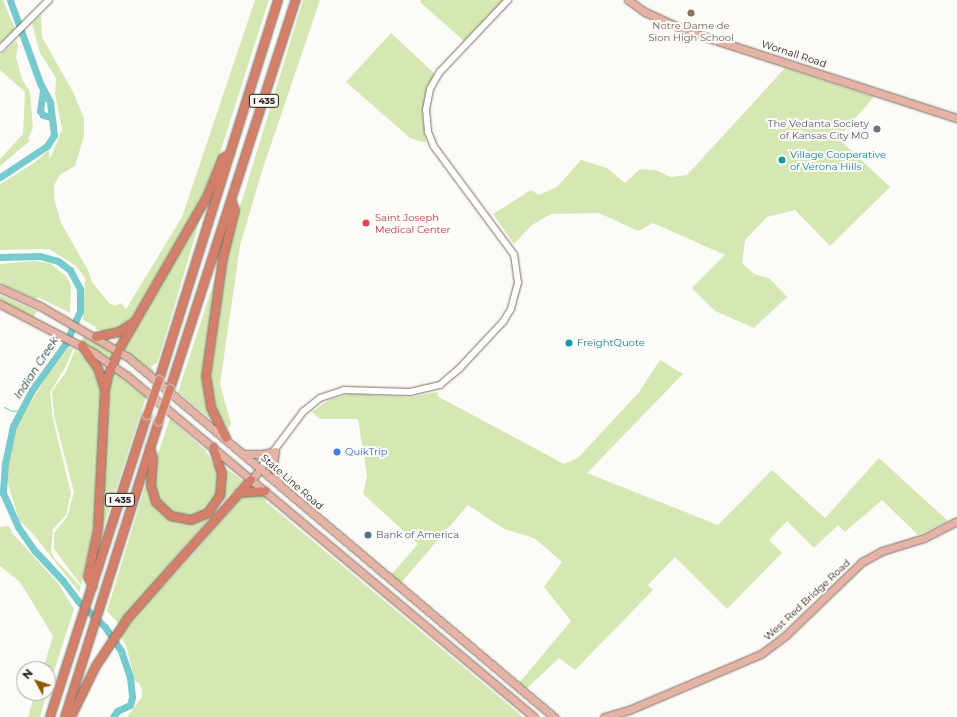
<!DOCTYPE html>
<html>
<head>
<meta charset="utf-8">
<style>
  body { margin:0 }
  #map { position:relative; width:957px; height:717px; overflow:hidden; background:#fdfbf8; font-family:Montserrat,sans-serif }
  div>[style] { position:absolute }
  .green>* { inset:0; background:#d5e8b4; transform-origin:0 0 }
  .sand>* { inset:0; background:#fcf2cc }
  .stream>* { height:1px; margin:-0.5px; padding:0 0.5px; transform-origin:0.5px; border-radius:0.5px; background:#76cacd }
  .river>* { height:7px; margin:-3.5px; padding:0 3.5px; transform-origin:3.5px; border-radius:3.5px; background:#76cacd }
  .roads { filter:drop-shadow(0 0 1px #796d5f) drop-shadow(0 0 1px #796d5f) }
  .minor>* { height:5.5px; margin:-2.75px; padding:0 2.75px; transform-origin:2.75px; border-radius:2.75px; background:#fff }
  .major>* { height:7px; margin:-3.5px; padding:0 3.5px; transform-origin:3.5px; border-radius:3.5px; background:#e5b2a6 }
  .highway>* { height:8px; margin:-4px; padding:0 4px; transform-origin:4px; border-radius:4px; background:#d47f6a }
  .bridges { filter:drop-shadow(0 0 1px #d7d6d6) drop-shadow(0 0 1px #d7d6d6) }
  .highway-bridge>* { height:8px; margin:-4px; padding:0 4px; transform-origin:4px; border-radius:4px; background:#d47f6a }
  .dots>* { width:11px; height:11px; translate:-50% -50%; box-sizing:border-box; border:2px solid #fdfbf8; border-radius:50% }
  span { translate:-50% -50%; white-space:nowrap; text-align:center; line-height:1.15; -webkit-text-stroke:4px #fdfbf8; paint-order:stroke }
  .shield-label span { padding:1px 3px; background:#fdfbf8; border:1px solid; border-radius:3px; -webkit-text-stroke-width:0 }
  .shield-label { font-size:9px; color:#231e19; font-weight:700 }
  .education-label { font-size:10px; color:#785e54 }
  .street-label { font-size:10px; color:#231e19 }
  .worship-label { font-size:10px; color:#5b616d }
  .right { translate:-100% -50%; text-align:right }
  .culture-label { font-size:10px; color:#0d838f }
  .left { translate:0 -50%; text-align:left }
  .health-label { font-size:10px; color:#be3a42 }
  .shop-label { font-size:10px; color:#366cbe }
  .service-label { font-size:10px; color:#4e5e75 }
  .water-label { font-size:11px; color:#0f383a; font-style:italic }
  .north { position:absolute; left:16px; top:661px; width:40px; height:40px; box-sizing:border-box; background:#fdfbf8; border:1px solid #a6a39f; border-radius:50%; rotate:310deg; font-size:11px; font-weight:700; line-height:16px; text-align:center; color:#231e19 }
  .north::after { content:''; display:block; margin:auto; width:14px; height:18px; background:#8a5a00; clip-path:polygon(50% 0,100% 100%,50% 72%,0 100%) }
</style>
</head>
<body>
<div id="map">
  <div class="green">
    <div style="clip-path:polygon(0 0,3px 0,15px 29px,0 43px)"></div>
    <div style="clip-path:polygon(255px 0,269px 0,218px 159px,201px 199px,130px 321px,125px 326px,108px 332px,95px 329px,96px 327px,83px 320px,85px 278px,76px 266px,49px 249px,0 250px,0 184px,34px 163px,49px 150px,49px 157px,51px 157px,62px 129px,55px 94px,56px 78px,40px 53px,32px 24px,41px 14px,42px 37px,73px 92px,84px 118px,84px 136px,75px 166px,60px 175px,54px 185px,54px 198px,61px 223px,88px 270px,92px 282px,109px 303px,115px 306px,121px 303px,126px 309px,182px 217px)"></div>
    <div style="clip-path:polygon(303px 0,320px 0,261px 174px,240px 246px,220px 384px,231px 424px,228px 428px,218px 413px,210px 385px,229px 243px)"></div>
    <div style="clip-path:polygon(421px 0,503px 0,464px 41px,420px 2px)"></div>
    <div style="clip-path:polygon(391px 33px,436px 75px,429px 84px,422px 114px,426px 143px,410px 138px,346px 82px)"></div>
    <div style="clip-path:polygon(16px 41px,18px 45px,16px 57px,22px 79px,30px 92px,33px 128px,28px 139px,31px 140px,0 166px,0 159px,23px 134px,25px 92px,0 70px,0 55px)"></div>
    <div style="clip-path:polygon(785px 68px,874px 97px,838px 138px,890px 187px,830px 246px,795px 210px,767px 217px,745px 240px,742px 263px,754px 274px,769px 278px,787px 297px,754px 328px,715px 311px,692px 288px,725px 255px,653px 223px,638px 231px,599px 213px,551px 214px,532px 225px,514px 244px,493px 214px,531px 190px,539px 195px,557px 187px,581px 160px,607px 168px,625px 183px,640px 169px,655px 170px,671px 177px,687px 175px)"></div>
    <div style="clip-path:polygon(203px 209px,165px 338px,157px 363px,151px 367px,154px 370px,153px 373px,123px 348px)"></div>
    <div style="clip-path:polygon(34px 261px,50px 263px,67px 277px,71px 286px,70px 313px,38px 297px,36px 299px,0 283px,0 264px)"></div>
    <div style="clip-path:polygon(219px 266px,203px 380px,206px 401px,214px 422px,178px 392px)"></div>
    <div style="clip-path:polygon(0 295px,37px 311px,33px 318px,0 301px)"></div>
    <div style="left:85px;top:335px;width:34px;height:8px;rotate:30deg"></div>
    <div style="clip-path:polygon(69px 347px,73px 349px,65px 368px,50px 392px,53px 419px,71px 493px,66px 515px,53px 529px,51px 551px,54px 558px,81px 587px,79px 592px,34px 535px,19px 520px,7px 480px,13px 432px,46px 377px)"></div>
    <div style="clip-path:polygon(75px 350px,92px 362px,101px 390px,94px 524px,81px 585px,54px 549px,54px 533px,67px 517px,74px 492px,54px 416px,52px 391px,66px 372px)"></div>
    <div style="clip-path:polygon(660px 360px,683px 374px,587px 473px,718px 525px,772px 470px,825px 518px,879px 458px,948px 521px,918px 535px,882px 500px,845px 532px,838px 525px,814px 548px,787px 521px,769px 540px,782px 553px,727px 609px,675px 557px,648px 585px,653px 590px,575px 670px,559px 658px,526px 689px,519px 683px,571px 621px,544px 587px,562px 562px,534px 538px,504px 529px,468px 505px,400px 584px,391px 575px,418px 544px,363px 494px,367px 476px,358px 419px,320px 419px,312px 412px,329px 400px,350px 394px,410px 397px,437px 392px,439px 397px,564px 464px,578px 458px,639px 392px)"></div>
    <div style="clip-path:polygon(115px 372px,146px 397px,103px 529px,101px 528px,110px 382px)"></div>
    <div style="clip-path:polygon(170px 418px,205px 450px,218px 471px,219px 491px,210px 508px,194px 517px,179px 516px,161px 505px,154px 488px,156px 460px)"></div>
    <div style="clip-path:polygon(222px 465px,243px 481px,222px 502px,221px 501px)"></div>
    <div style="clip-path:polygon(147px 480px,150px 488px,171px 519px,210px 517px,119px 624px,107px 611px)"></div>
    <div style="clip-path:polygon(258px 494px,267px 498px,265px 501px,523px 717px,127px 717px,142px 697px,142px 691px,140px 684px,135px 681px,126px 645px,120px 636px,142px 608px,187px 561px,239px 500px,246px 495px)"></div>
    <div style="clip-path:polygon(9px 526px,13px 534px,58px 583px,74px 609px,48px 690px,48px 669px,43px 669px,53px 636px,20px 582px,0 566px,0 527px)"></div>
    <div style="clip-path:polygon(35px 693px,47px 693px,40px 717px,28px 717px)"></div>
  </div>
  <div class="sand">
    <div style="clip-path:polygon(61px 359px,46px 377px,13px 432px,35px 387px,53px 364px)"></div>
  </div>
  <div class="stream">
    <div style="left:4px;top:407px;width:9px;rotate:27deg"></div>
    <div style="left:12px;top:411px;width:9px;rotate:-6deg"></div>
  </div>
  <div class="river">
    <div style="left:43px;top:90px;width:21px;rotate:98deg"></div>
    <div style="left:40px;top:111px;width:5px;rotate:53deg"></div>
    <div style="left:43px;top:115px;width:7px;rotate:16deg"></div>
    <div style="left:0;top:177px;width:56px;rotate:-33.4deg"></div>
    <div style="left:47px;top:146px;width:13px;rotate:-58deg"></div>
    <div style="left:54px;top:135px;width:33px;rotate:-97deg"></div>
    <div style="left:50px;top:102px;width:21px;rotate:-118deg"></div>
    <div style="left:40px;top:83px;width:88px;rotate:-109.9deg"></div>
    <div style="left:0;top:257px;width:40px;rotate:-1.4deg"></div>
    <div style="left:40px;top:256px;width:19px;rotate:16deg"></div>
    <div style="left:58px;top:261px;width:15px;rotate:37deg"></div>
    <div style="left:70px;top:270px;width:21px;rotate:62deg"></div>
    <div style="left:80px;top:289px;width:22px;rotate:90deg"></div>
    <div style="left:80px;top:311px;width:35px;rotate:114deg"></div>
    <div style="left:66px;top:343px;width:58px;rotate:125.9deg"></div>
    <div style="left:32px;top:390px;width:41px;rotate:117.8deg"></div>
    <div style="left:13px;top:426px;width:38px;rotate:102deg"></div>
    <div style="left:5px;top:463px;width:30px;rotate:94deg"></div>
    <div style="left:3px;top:493px;width:37px;rotate:66deg"></div>
    <div style="left:18px;top:527px;width:29px;rotate:55deg"></div>
    <div style="left:35px;top:551px;width:41px;rotate:47deg"></div>
    <div style="left:63px;top:581px;width:26px;rotate:53deg"></div>
    <div style="left:79px;top:602px;width:36px;rotate:44deg"></div>
    <div style="left:105px;top:627px;width:29px;rotate:56deg"></div>
    <div style="left:121px;top:651px;width:28px;rotate:71deg"></div>
    <div style="left:130px;top:677px;width:20px;rotate:84deg"></div>
    <div style="left:132px;top:697px;width:8px;rotate:104deg"></div>
    <div style="left:130px;top:705px;width:14px;rotate:155deg"></div>
    <div style="left:117px;top:711px;width:7px;rotate:124deg"></div>
  </div>
  <div class="roads">
    <div class="minor">
      <div style="left:0;top:49px;width:69px;rotate:-45deg"></div>
      <div style="left:261px;top:468px;width:70px;rotate:-53.1deg"></div>
      <div style="left:303px;top:412px;width:22px;rotate:-39deg"></div>
      <div style="left:320px;top:398px;width:25px;rotate:-18deg"></div>
      <div style="left:344px;top:390px;width:66px;rotate:1.7deg"></div>
      <div style="left:410px;top:392px;width:31px;rotate:-13deg"></div>
      <div style="left:440px;top:385px;width:26px;rotate:-40deg"></div>
      <div style="left:460px;top:368px;width:63px;rotate:-46.9deg"></div>
      <div style="left:503px;top:322px;width:15px;rotate:-58deg"></div>
      <div style="left:511px;top:309px;width:27px;rotate:-75deg"></div>
      <div style="left:518px;top:283px;width:28px;rotate:-98deg"></div>
      <div style="left:514px;top:255px;width:134px;rotate:-126.5deg"></div>
      <div style="left:434px;top:147px;width:16px;rotate:-112deg"></div>
      <div style="left:428px;top:132px;width:22px;rotate:-95deg"></div>
      <div style="left:426px;top:110px;width:21px;rotate:-79deg"></div>
      <div style="left:430px;top:89px;width:20px;rotate:-60deg"></div>
      <div style="left:440px;top:72px;width:99px;rotate:-46.6deg"></div>
    </div>
    <div class="major">
      <div style="left:628px;top:0;width:21px;rotate:35deg"></div>
      <div style="left:645px;top:12px;width:46px;rotate:24.3deg"></div>
      <div style="left:687px;top:31px;width:284px;rotate:17.9deg"></div>
      <div style="left:0;top:288px;width:44px;rotate:24.2deg"></div>
      <div style="left:40px;top:306px;width:102px;rotate:30.1deg"></div>
      <div style="left:128px;top:357px;width:558px;rotate:40.2deg"></div>
      <div style="left:0;top:304px;width:106px;rotate:27.5deg"></div>
      <div style="left:94px;top:353px;width:39px;rotate:35deg"></div>
      <div style="left:126px;top:375px;width:532px;rotate:39.97deg"></div>
      <div style="left:244px;top:454px;width:19px"></div>
      <div style="left:263px;top:454px;width:12px;rotate:-14deg"></div>
      <div style="left:275px;top:451px;width:14px;rotate:98deg"></div>
      <div style="left:273px;top:465px;width:16px;rotate:72deg"></div>
      <div style="left:251px;top:480px;width:16px;rotate:-50deg"></div>
      <div style="left:604px;top:717px;width:26px;rotate:-16deg"></div>
      <div style="left:629px;top:710px;width:143px;rotate:-23deg"></div>
      <div style="left:761px;top:654px;width:30px;rotate:-37deg"></div>
      <div style="left:785px;top:636px;width:107px;rotate:-43.9deg"></div>
      <div style="left:862px;top:562px;width:23px;rotate:-29deg"></div>
      <div style="left:882px;top:551px;width:44px;rotate:-17.2deg"></div>
      <div style="left:924px;top:538px;width:37px;rotate:-27deg"></div>
    </div>
    <div class="highway">
      <div style="left:96px;top:337px;width:24px;rotate:-12deg"></div>
      <div style="left:119px;top:332px;width:17px;rotate:-33deg"></div>
      <div style="left:82px;top:346px;width:27px;rotate:54deg"></div>
      <div style="left:98px;top:368px;width:22px;rotate:72deg"></div>
      <div style="left:159px;top:380px;width:398px;rotate:-72.6deg"></div>
      <div style="left:170px;top:389px;width:409px;rotate:-72.1deg"></div>
      <div style="left:226px;top:438px;width:34px;rotate:-116deg"></div>
      <div style="left:211px;top:407px;width:30px;rotate:-99deg"></div>
      <div style="left:206px;top:377px;width:120px;rotate:-81.9deg"></div>
      <div style="left:223px;top:258px;width:49px;rotate:-76deg"></div>
      <div style="left:235px;top:210px;width:9px;rotate:-111deg"></div>
      <div style="left:150px;top:448px;width:10px;rotate:73deg"></div>
      <div style="left:153px;top:458px;width:27px;rotate:94deg"></div>
      <div style="left:151px;top:485px;width:18px;rotate:74deg"></div>
      <div style="left:156px;top:502px;width:21px;rotate:43deg"></div>
      <div style="left:171px;top:516px;width:20px;rotate:11deg"></div>
      <div style="left:191px;top:520px;width:18px;rotate:-22deg"></div>
      <div style="left:208px;top:513px;width:21px;rotate:-55deg"></div>
      <div style="left:220px;top:496px;width:22px;rotate:-85deg"></div>
      <div style="left:222px;top:474px;width:28px;rotate:-108deg"></div>
      <div style="left:239px;top:493px;width:26px;rotate:-4deg"></div>
      <div style="left:93px;top:586px;width:10px;rotate:-119deg"></div>
      <div style="left:88px;top:577px;width:49px;rotate:-78.2deg"></div>
      <div style="left:98px;top:529px;width:139px;rotate:-87.1deg"></div>
      <div style="left:105px;top:390px;width:14px;rotate:-78deg"></div>
      <div style="left:108px;top:376px;width:33px;rotate:-67deg"></div>
      <div style="left:121px;top:346px;width:172px;rotate:-60deg"></div>
      <div style="left:207px;top:197px;width:42px;rotate:-67.7deg"></div>
      <div style="left:223px;top:158px;width:8px;rotate:-30deg"></div>
      <div style="left:50px;top:717px;width:317px;rotate:-72.2deg"></div>
      <div style="left:65px;top:717px;width:311px;rotate:-72.4deg"></div>
      <div style="left:71px;top:717px;width:57px;rotate:-63.9deg"></div>
      <div style="left:96px;top:666px;width:58px;rotate:-56.3deg"></div>
      <div style="left:128px;top:618px;width:185px;rotate:-48.3deg"></div>
    </div>
  </div>
  <div class="bridges">
    <div class="highway-bridge">
      <div style="left:147px;top:415px;width:37px;rotate:-71deg"></div>
      <div style="left:159px;top:421px;width:34px;rotate:-71deg"></div>
    </div>
  </div>
  <div class="dots">
    <div style="left:691px;top:13px;background:#8d6e63"></div>
    <div style="left:877px;top:129px;background:#6b7280"></div>
    <div style="left:782px;top:160px;background:#0f9aa8"></div>
    <div style="left:366px;top:223px;background:#e0444e"></div>
    <div style="left:569px;top:343px;background:#0f9aa8"></div>
    <div style="left:337px;top:452px;background:#3f7fe0"></div>
    <div style="left:368px;top:535px;background:#5c6f8a"></div>
  </div>
  <div class="shield-label">
    <span style="left:264px;top:101px">I 435</span>
    <span style="left:120px;top:500px">I 435</span>
  </div>
  <div class="education-label">
    <span style="left:691px;top:31px">Notre Dame de<br>Sion High School</span>
  </div>
  <div class="street-label">
    <span style="left:794px;top:54px;rotate:18deg">Wornall Road</span>
    <span style="left:292px;top:482px;rotate:41deg">State Line Road</span>
    <span style="left:807px;top:600px;rotate:-43deg">West Red Bridge Road</span>
  </div>
  <div class="worship-label">
    <span class="right" style="left:869px;top:129px">The Vedanta Society<br>of Kansas City MO</span>
  </div>
  <div class="culture-label">
    <span class="left" style="left:790px;top:160px">Village Cooperative<br>of Verona Hills</span>
    <span class="left" style="left:577px;top:343px">FreightQuote</span>
  </div>
  <div class="health-label">
    <span class="left" style="left:375px;top:223px">Saint Joseph<br>Medical Center</span>
  </div>
  <div class="shop-label">
    <span class="left" style="left:345px;top:452px">QuikTrip</span>
  </div>
  <div class="service-label">
    <span class="left" style="left:376px;top:535px">Bank of America</span>
  </div>
  <div class="water-label">
    <span style="left:36px;top:368px;rotate:-57deg">Indian Creek</span>
  </div>
  <div class="north">N</div>
</div>
</body>
</html>
